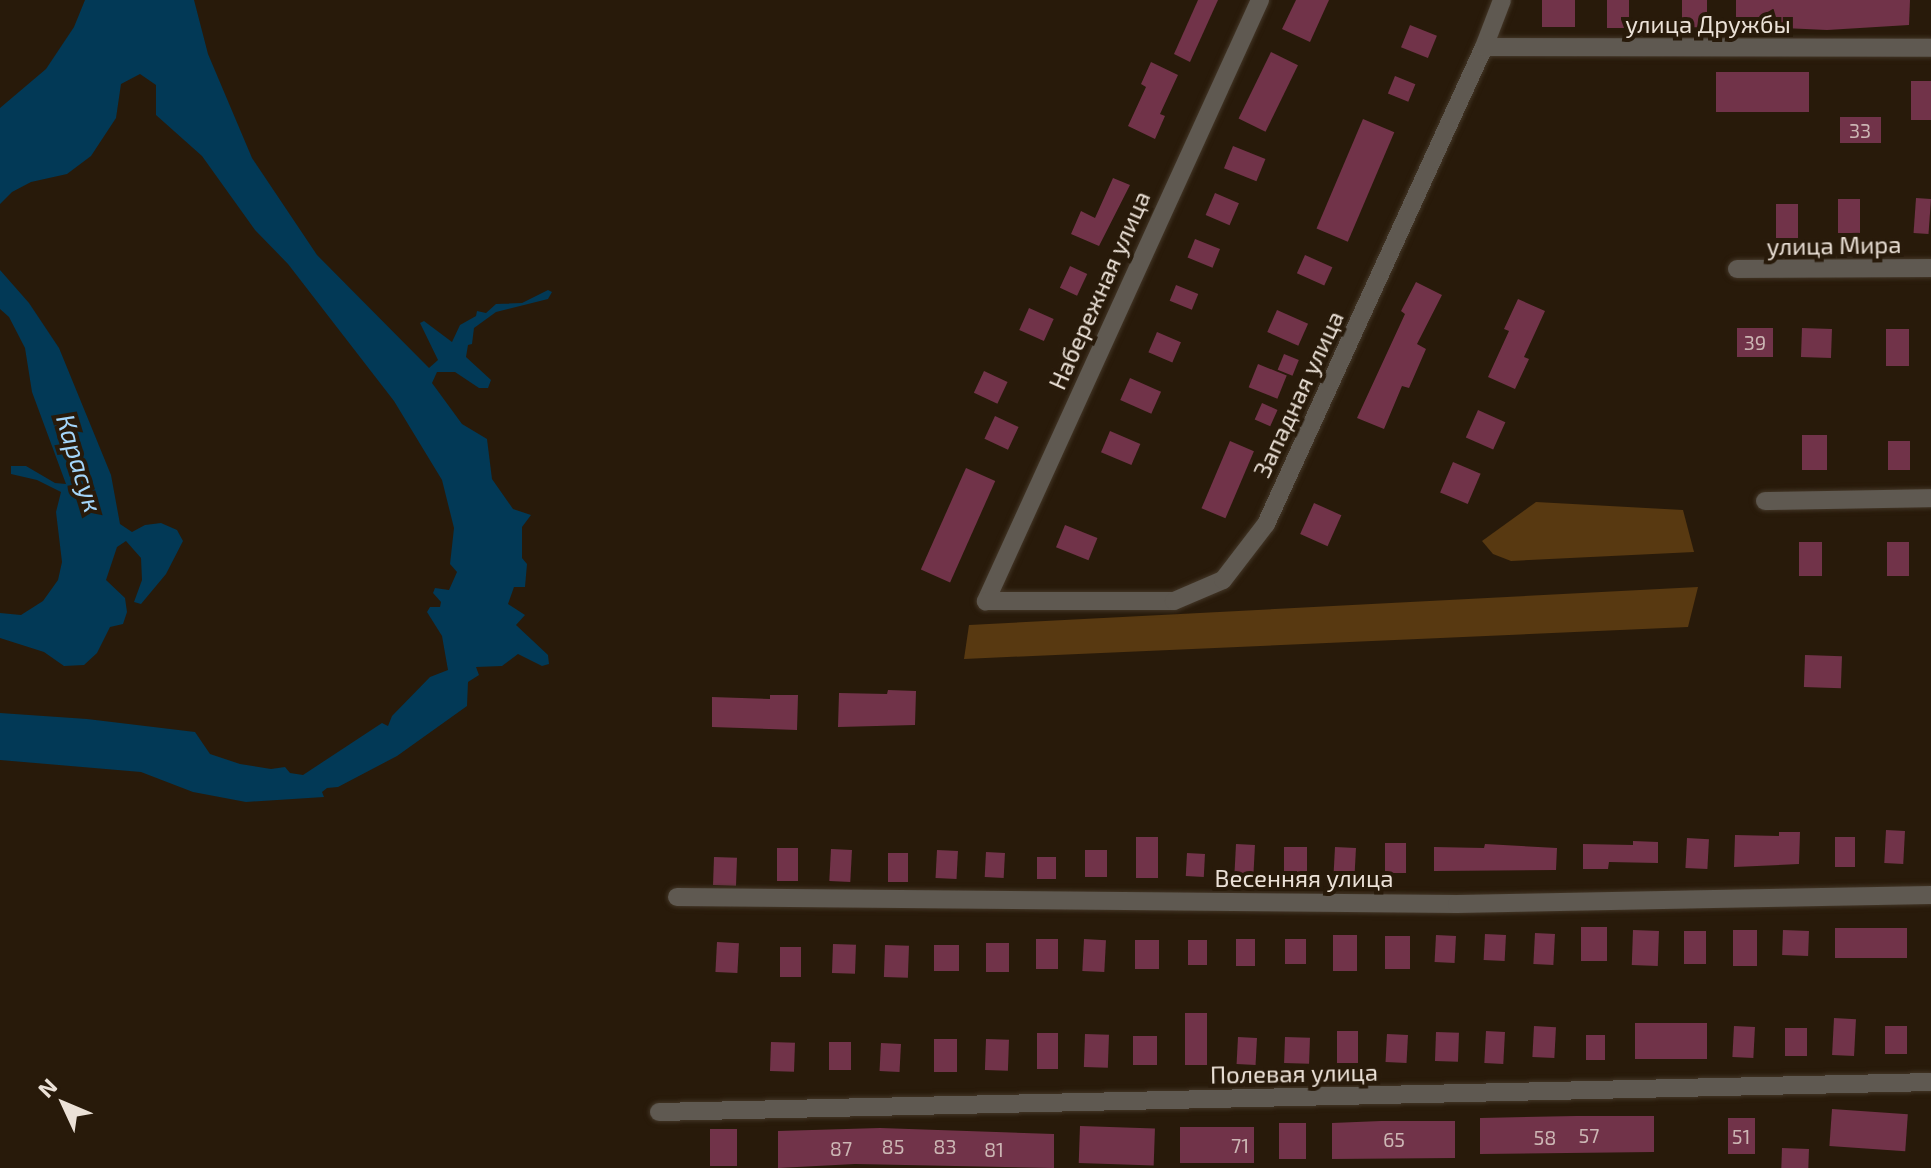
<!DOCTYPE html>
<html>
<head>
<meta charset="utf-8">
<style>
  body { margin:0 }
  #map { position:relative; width:1931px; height:1168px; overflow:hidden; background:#281a0a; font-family:"Exo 2",sans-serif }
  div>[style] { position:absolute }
  .green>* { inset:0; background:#583911 }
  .water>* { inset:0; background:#023956 }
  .building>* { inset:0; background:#713349; transform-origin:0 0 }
  .roads { filter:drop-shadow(0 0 2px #433627) drop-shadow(0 0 2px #433627) }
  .street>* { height:18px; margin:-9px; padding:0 9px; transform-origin:9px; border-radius:9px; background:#5f5951 }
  span { translate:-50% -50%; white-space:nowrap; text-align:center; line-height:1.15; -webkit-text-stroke:8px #281a0a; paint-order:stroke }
  .number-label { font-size:20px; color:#ccb6b4 }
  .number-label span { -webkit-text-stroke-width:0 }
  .street-label { font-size:24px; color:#ebe1d7 }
  .water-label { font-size:26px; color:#a4d6fa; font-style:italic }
  .north { position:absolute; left:24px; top:1064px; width:80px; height:80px; -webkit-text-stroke:6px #281a0a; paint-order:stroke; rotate:314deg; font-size:22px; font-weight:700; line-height:32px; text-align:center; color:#ebe1d7 }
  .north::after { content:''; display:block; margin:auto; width:28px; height:36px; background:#ebe1d7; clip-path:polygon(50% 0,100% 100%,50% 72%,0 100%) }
</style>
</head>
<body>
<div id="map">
  <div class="green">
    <div style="clip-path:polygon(1536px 502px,1683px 510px,1694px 552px,1511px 561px,1493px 554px,1482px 541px)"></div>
    <div style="clip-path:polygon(1698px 587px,1688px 627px,964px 659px,969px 625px)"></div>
  </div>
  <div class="water">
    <div style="clip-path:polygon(85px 0,194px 0,208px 54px,252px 158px,317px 255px,429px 368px,438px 360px,420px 323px,424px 321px,452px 342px,460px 325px,476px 316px,477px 311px,486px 313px,496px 304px,522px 303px,548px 290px,552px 292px,548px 299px,496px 312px,474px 328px,472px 344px,468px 345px,466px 357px,491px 380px,488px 388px,479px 388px,455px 372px,437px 372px,432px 383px,462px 424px,487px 439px,492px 479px,513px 509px,531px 515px,522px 527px,522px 558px,527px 564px,525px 587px,514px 587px,508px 604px,525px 615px,516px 625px,548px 655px,549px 664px,542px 666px,518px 654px,502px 666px,476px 667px,479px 675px,468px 682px,467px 706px,397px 756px,338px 787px,327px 788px,322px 792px,324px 797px,246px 802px,193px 792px,141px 772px,0 760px,0 713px,87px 719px,195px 732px,210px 754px,240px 764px,271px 769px,285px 767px,290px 773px,303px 775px,382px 723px,388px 726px,392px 716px,430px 677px,448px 670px,442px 636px,427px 612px,430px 607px,440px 607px,441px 602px,433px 593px,435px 588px,449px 590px,457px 572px,450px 564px,454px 528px,442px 480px,394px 401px,288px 264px,255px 230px,202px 156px,156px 115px,156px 85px,140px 74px,121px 84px,116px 118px,91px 156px,67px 174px,31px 182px,12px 192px,0 204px,0 108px,46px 69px,74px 27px)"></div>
    <div style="clip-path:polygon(0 270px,29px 303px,59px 348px,111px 475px,120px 524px,132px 532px,145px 525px,161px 523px,177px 530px,183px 541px,166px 574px,141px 604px,134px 602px,142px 580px,141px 558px,126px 541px,117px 547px,106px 580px,125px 598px,127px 612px,123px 624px,110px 627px,97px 653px,84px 665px,64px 666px,44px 652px,0 638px,0 613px,21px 615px,43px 601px,58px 580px,62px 562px,56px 512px,61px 492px,37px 480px,11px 474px,11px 466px,26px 466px,55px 483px,66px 484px,32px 392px,25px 348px,9px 317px,0 309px)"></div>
  </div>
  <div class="building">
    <div style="clip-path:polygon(1198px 0,1218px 0,1190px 62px,1174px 54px)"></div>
    <div style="clip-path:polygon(1296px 0,1329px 0,1310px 42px,1282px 29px)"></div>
    <div style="left:1542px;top:0;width:33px;height:27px"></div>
    <div style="left:1607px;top:0;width:22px;height:28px"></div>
    <div style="left:1682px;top:0;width:25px;height:29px"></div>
    <div style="clip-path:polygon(1736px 0,1910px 0,1909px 25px,1827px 30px,1736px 26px)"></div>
    <div style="left:1410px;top:25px;width:29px;height:24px;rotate:22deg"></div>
    <div style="left:1271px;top:52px;width:30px;height:74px;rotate:26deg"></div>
    <div style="clip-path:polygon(1151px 62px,1178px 75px,1160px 114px,1165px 116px,1155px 139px,1128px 126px,1146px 87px,1141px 84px)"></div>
    <div style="left:1716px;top:72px;width:93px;height:40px"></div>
    <div style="left:1395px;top:76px;width:22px;height:19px;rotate:22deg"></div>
    <div style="left:1931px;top:81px;width:39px;height:20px;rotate:90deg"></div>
    <div style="left:1840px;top:117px;width:41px;height:26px"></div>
    <div style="left:1363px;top:119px;width:34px;height:119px;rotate:23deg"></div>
    <div style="left:1233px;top:146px;width:35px;height:24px;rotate:22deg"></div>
    <div style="clip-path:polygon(1113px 178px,1130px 185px,1099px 246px,1071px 234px,1081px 211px,1095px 218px)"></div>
    <div style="left:1215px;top:193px;width:26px;height:24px;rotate:23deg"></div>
    <div style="left:1916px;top:198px;width:15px;height:35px;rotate:4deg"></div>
    <div style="left:1838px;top:199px;width:22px;height:34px"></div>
    <div style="left:1776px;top:204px;width:22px;height:34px"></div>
    <div style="left:1195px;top:239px;width:27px;height:20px;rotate:22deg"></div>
    <div style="left:1305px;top:255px;width:30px;height:20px;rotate:24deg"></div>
    <div style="left:1070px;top:266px;width:19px;height:24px;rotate:25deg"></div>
    <div style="clip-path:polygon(1416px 282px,1442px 295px,1417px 344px,1426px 349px,1409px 388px,1402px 386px,1384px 429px,1357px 418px,1405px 314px,1401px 311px)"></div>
    <div style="left:1176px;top:285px;width:24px;height:17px;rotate:22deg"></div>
    <div style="clip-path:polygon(1518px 299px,1545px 311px,1524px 357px,1529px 359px,1515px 389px,1488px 377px,1509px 331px,1504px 329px)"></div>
    <div style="left:1029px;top:308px;width:27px;height:24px;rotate:24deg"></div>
    <div style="left:1277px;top:310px;width:34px;height:24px;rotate:24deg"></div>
    <div style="left:1737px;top:328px;width:36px;height:29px"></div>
    <div style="left:1802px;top:328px;width:30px;height:29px;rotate:2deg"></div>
    <div style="left:1886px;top:329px;width:23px;height:37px"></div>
    <div style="left:1157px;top:332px;width:26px;height:22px;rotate:23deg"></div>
    <div style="left:1284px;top:354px;width:16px;height:17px;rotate:22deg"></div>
    <div style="left:1258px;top:364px;width:31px;height:25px;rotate:22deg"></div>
    <div style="left:984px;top:371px;width:26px;height:24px;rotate:25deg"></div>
    <div style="left:1130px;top:378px;width:34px;height:24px;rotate:24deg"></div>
    <div style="left:1262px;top:403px;width:17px;height:18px;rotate:24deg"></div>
    <div style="left:1478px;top:410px;width:30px;height:30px;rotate:24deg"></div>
    <div style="left:995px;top:416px;width:26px;height:25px;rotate:25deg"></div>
    <div style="left:1110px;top:431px;width:33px;height:23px;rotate:23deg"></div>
    <div style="left:1802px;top:435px;width:25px;height:35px"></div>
    <div style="left:1230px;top:441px;width:26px;height:73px;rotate:23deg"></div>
    <div style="left:1888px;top:441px;width:22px;height:29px"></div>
    <div style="left:1453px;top:462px;width:30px;height:33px;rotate:23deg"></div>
    <div style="left:966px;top:468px;width:32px;height:111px;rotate:24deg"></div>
    <div style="left:1314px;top:503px;width:30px;height:34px;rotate:24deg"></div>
    <div style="left:1065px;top:525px;width:35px;height:24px;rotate:22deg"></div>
    <div style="left:1799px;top:542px;width:23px;height:34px"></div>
    <div style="left:1887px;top:542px;width:22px;height:34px"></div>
    <div style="left:1805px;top:655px;width:37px;height:32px;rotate:2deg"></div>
    <div style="clip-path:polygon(888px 690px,916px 691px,915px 725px,838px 727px,839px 693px,887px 694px)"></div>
    <div style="clip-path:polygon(770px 695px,798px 695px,797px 730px,712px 727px,712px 697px,770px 699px)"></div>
    <div style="left:1886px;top:830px;width:19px;height:33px;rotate:3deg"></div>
    <div style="clip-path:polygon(1779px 832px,1800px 832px,1799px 864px,1734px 867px,1735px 835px,1779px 836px)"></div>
    <div style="left:1136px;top:837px;width:22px;height:41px"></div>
    <div style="left:1835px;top:837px;width:20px;height:30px"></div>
    <div style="left:1687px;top:838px;width:22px;height:30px;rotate:3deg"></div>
    <div style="clip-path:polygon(1633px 841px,1658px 842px,1658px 863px,1609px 862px,1608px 869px,1583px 869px,1583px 844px,1633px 845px)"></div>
    <div style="left:1385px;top:843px;width:21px;height:30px"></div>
    <div style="left:1236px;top:844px;width:19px;height:31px;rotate:3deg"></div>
    <div style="clip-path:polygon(1485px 844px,1557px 848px,1556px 870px,1434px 871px,1434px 847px,1484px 848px)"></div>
    <div style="left:1284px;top:847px;width:23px;height:26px"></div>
    <div style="left:1335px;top:847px;width:21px;height:27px;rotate:3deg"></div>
    <div style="left:777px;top:848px;width:21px;height:33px"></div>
    <div style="left:831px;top:849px;width:21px;height:32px;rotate:3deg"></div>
    <div style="left:937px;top:850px;width:21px;height:28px;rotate:3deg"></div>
    <div style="left:1085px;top:850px;width:22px;height:27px"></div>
    <div style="left:986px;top:852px;width:19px;height:25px;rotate:3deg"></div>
    <div style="left:888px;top:853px;width:20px;height:29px"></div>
    <div style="left:1187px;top:853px;width:18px;height:23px;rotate:3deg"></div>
    <div style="left:714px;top:857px;width:23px;height:28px;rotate:2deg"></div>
    <div style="left:1037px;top:857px;width:19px;height:22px"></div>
    <div style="left:1581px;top:927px;width:26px;height:34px"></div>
    <div style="left:1835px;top:928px;width:72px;height:30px"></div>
    <div style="left:1633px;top:930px;width:26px;height:35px;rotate:2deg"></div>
    <div style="left:1733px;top:930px;width:24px;height:36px"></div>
    <div style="left:1783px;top:930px;width:26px;height:25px;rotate:2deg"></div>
    <div style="left:1684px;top:931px;width:22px;height:33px"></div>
    <div style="left:1535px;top:933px;width:20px;height:31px;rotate:3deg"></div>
    <div style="left:1485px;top:934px;width:21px;height:26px;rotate:3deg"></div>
    <div style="left:1333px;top:935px;width:24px;height:36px"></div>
    <div style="left:1436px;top:935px;width:20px;height:27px;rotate:3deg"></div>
    <div style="left:1385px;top:936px;width:25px;height:33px"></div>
    <div style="left:1036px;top:939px;width:22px;height:30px"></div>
    <div style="left:1084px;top:939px;width:22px;height:32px;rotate:3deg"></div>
    <div style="left:1236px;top:939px;width:19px;height:27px"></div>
    <div style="left:1285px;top:939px;width:21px;height:25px"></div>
    <div style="left:1135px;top:940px;width:24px;height:29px"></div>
    <div style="left:1188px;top:940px;width:19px;height:25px"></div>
    <div style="left:717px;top:942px;width:22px;height:30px;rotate:3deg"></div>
    <div style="left:986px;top:943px;width:23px;height:29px"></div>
    <div style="left:833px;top:944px;width:23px;height:29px;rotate:2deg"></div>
    <div style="left:885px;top:945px;width:24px;height:32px;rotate:2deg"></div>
    <div style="left:934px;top:945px;width:25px;height:26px"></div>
    <div style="left:780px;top:947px;width:21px;height:30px"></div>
    <div style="left:1185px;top:1013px;width:22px;height:52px"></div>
    <div style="left:1834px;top:1018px;width:22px;height:37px;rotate:3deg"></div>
    <div style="left:1635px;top:1023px;width:72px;height:36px"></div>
    <div style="left:1534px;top:1026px;width:22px;height:31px;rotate:3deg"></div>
    <div style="left:1734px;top:1026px;width:21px;height:31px;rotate:3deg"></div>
    <div style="left:1885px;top:1026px;width:22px;height:28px"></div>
    <div style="left:1785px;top:1028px;width:22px;height:28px"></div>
    <div style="left:1337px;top:1031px;width:21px;height:32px"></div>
    <div style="left:1486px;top:1031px;width:19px;height:32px;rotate:3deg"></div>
    <div style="left:1436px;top:1032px;width:23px;height:29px;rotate:2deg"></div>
    <div style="left:1037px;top:1033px;width:21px;height:36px"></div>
    <div style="left:1085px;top:1034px;width:24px;height:33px;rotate:2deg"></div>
    <div style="left:1387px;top:1034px;width:21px;height:28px;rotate:3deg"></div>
    <div style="left:1586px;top:1035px;width:19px;height:25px"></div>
    <div style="left:1133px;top:1036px;width:24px;height:29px"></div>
    <div style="left:1238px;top:1037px;width:19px;height:27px;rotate:3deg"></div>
    <div style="left:1285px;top:1037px;width:25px;height:26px;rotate:2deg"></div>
    <div style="left:934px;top:1039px;width:23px;height:33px"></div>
    <div style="left:986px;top:1039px;width:23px;height:31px;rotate:2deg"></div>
    <div style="left:771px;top:1042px;width:24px;height:29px;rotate:2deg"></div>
    <div style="left:829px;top:1042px;width:22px;height:28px"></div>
    <div style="left:881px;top:1043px;width:20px;height:28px;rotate:3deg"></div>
    <div style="left:1832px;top:1109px;width:76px;height:37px;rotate:4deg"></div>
    <div style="clip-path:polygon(1576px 1116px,1654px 1116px,1654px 1152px,1480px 1154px,1480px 1118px)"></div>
    <div style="left:1728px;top:1118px;width:27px;height:36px"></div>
    <div style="clip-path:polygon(1381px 1121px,1455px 1121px,1455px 1158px,1332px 1159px,1332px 1123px)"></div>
    <div style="left:1279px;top:1123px;width:27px;height:36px"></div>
    <div style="left:1080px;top:1126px;width:75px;height:37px;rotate:2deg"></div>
    <div style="left:1180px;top:1127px;width:74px;height:36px"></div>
    <div style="clip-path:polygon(880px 1128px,1054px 1134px,1054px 1168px,855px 1164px,778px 1168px,778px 1131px)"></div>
    <div style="left:710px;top:1129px;width:27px;height:37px"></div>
    <div style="left:1782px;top:1148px;width:27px;height:20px;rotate:2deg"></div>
  </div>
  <div class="roads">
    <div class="street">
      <div style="left:1260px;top:0;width:661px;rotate:114.51deg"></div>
      <div style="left:986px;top:601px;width:188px"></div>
      <div style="left:1174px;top:601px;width:53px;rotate:-23.2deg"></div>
      <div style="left:1223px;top:580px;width:71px;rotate:-52.5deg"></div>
      <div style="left:1266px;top:524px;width:524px;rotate:-65.44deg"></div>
      <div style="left:1484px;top:47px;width:50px;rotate:-69deg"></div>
      <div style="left:1484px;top:47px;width:447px;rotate:0.1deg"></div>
      <div style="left:1737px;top:269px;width:194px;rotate:-0.3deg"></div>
      <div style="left:1765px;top:501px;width:166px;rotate:-1deg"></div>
      <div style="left:677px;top:897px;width:780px;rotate:0.51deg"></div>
      <div style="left:1457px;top:904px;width:474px;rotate:-1.1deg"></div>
      <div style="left:659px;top:1112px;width:1272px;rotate:-1.35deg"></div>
    </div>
  </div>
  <div class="number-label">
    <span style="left:1860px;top:130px">33</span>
    <span style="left:1755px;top:342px">39</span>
    <span style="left:1589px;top:1135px">57</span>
    <span style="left:1741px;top:1136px">51</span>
    <span style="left:1545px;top:1137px">58</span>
    <span style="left:1394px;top:1139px">65</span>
    <span style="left:1240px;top:1145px">71</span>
    <span style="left:893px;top:1146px">85</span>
    <span style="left:945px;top:1146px">83</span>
    <span style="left:841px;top:1148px">87</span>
    <span style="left:994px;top:1149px">81</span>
  </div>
  <div class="street-label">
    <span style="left:1708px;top:24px">улица Дружбы</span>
    <span style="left:1834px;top:245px;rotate:-1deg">улица Мира</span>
    <span style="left:1099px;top:290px;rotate:-66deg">Набережная улица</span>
    <span style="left:1298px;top:394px;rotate:-65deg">Западная улица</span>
    <span style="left:1304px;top:878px">Весенняя улица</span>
    <span style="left:1294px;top:1073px;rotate:-1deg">Полевая улица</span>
  </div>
  <div class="water-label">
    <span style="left:80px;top:463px;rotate:73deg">Карасук</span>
  </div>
  <div class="north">N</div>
</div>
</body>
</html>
